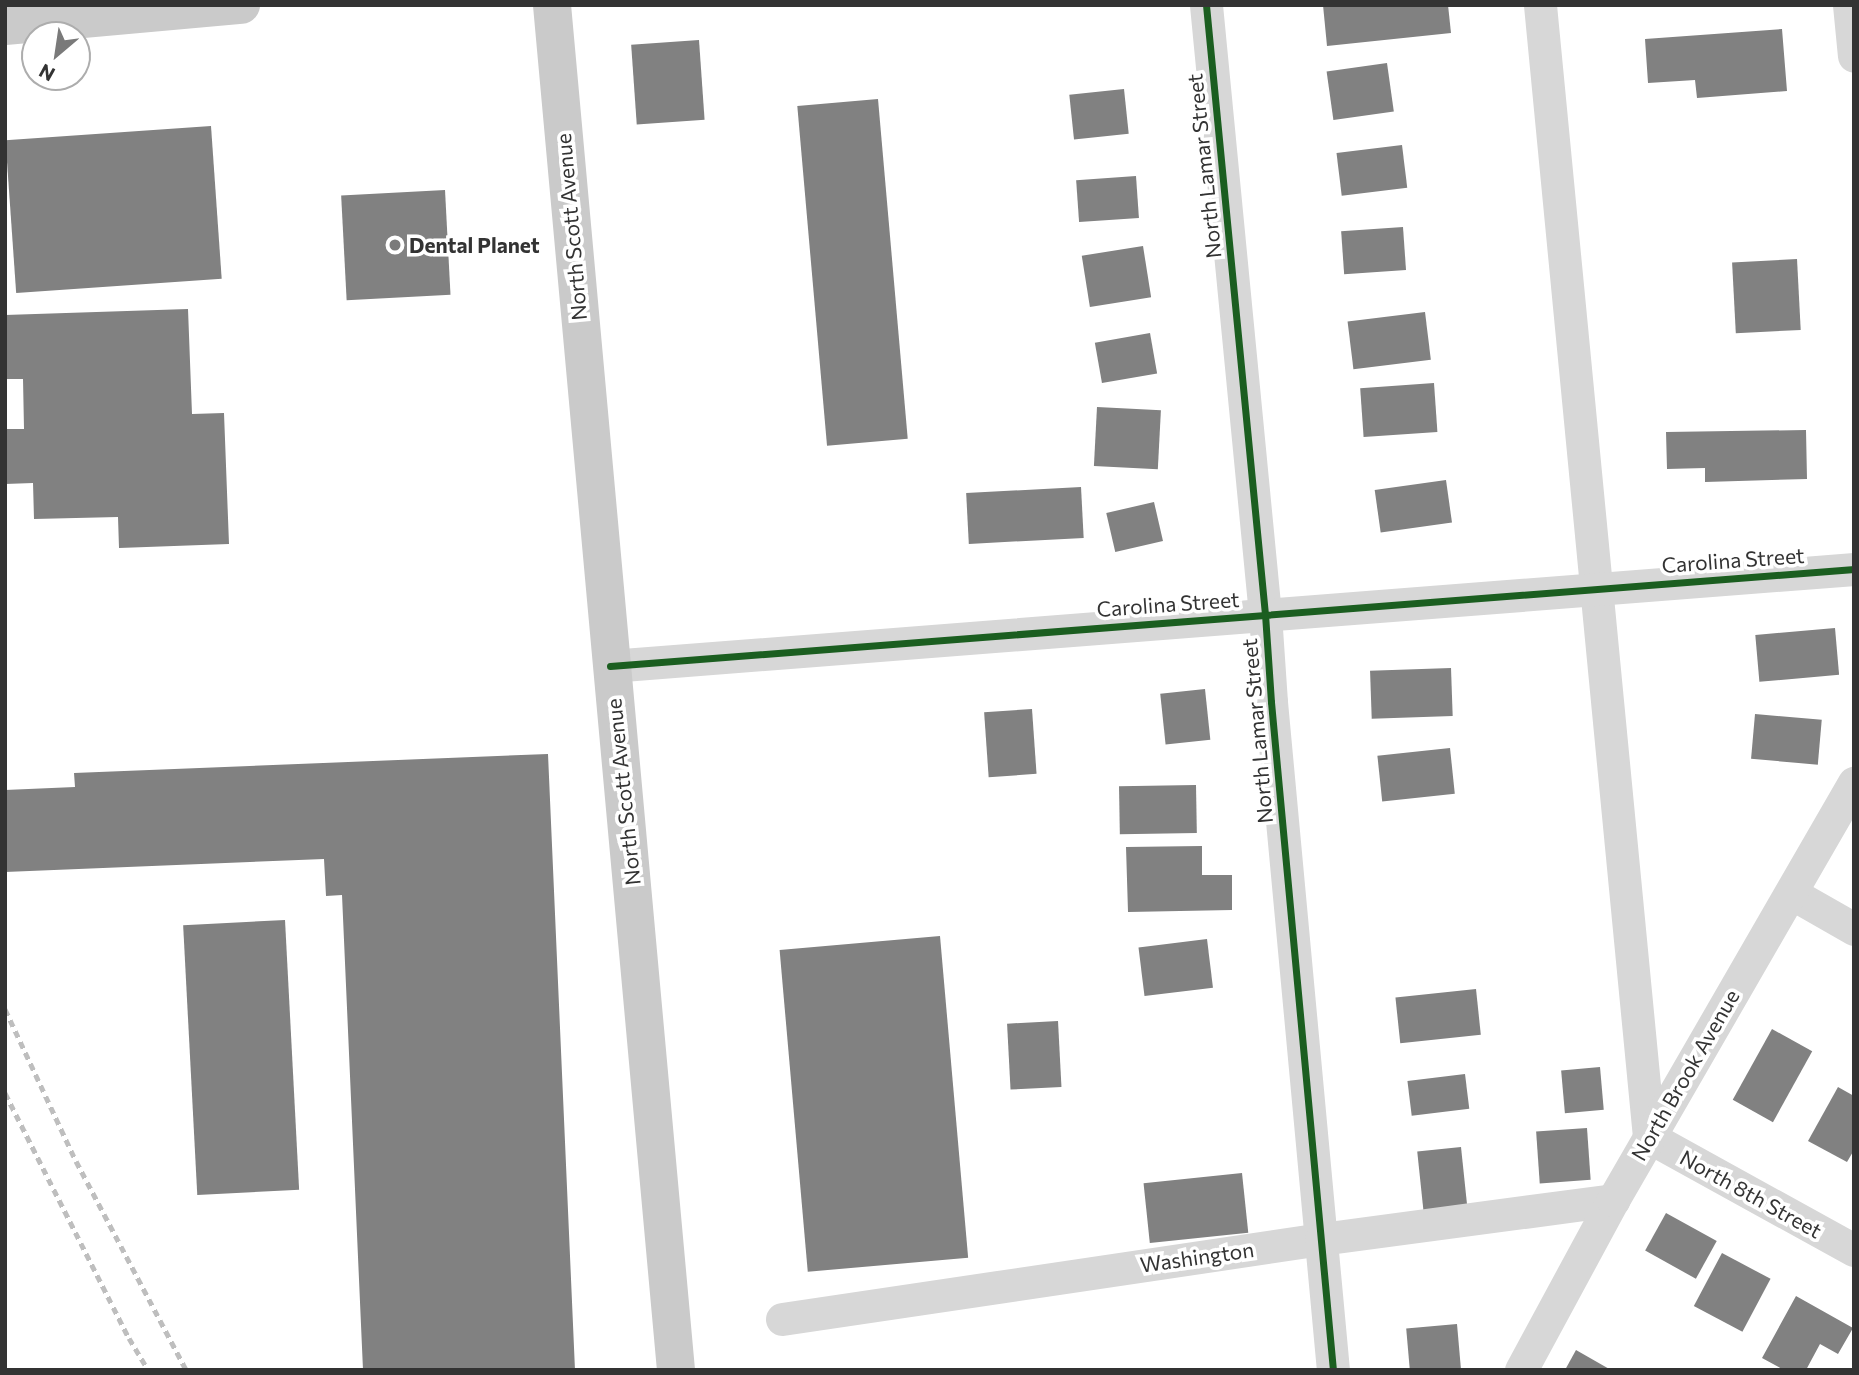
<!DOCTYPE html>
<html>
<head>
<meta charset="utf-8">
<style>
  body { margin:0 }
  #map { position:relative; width:1859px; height:1375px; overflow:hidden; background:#fff; font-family:Commissioner,sans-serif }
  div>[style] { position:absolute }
  .building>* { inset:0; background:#818181; transform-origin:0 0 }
  .minor>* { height:33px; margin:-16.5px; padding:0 16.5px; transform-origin:16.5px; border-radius:16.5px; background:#d7d7d7 }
  .major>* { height:38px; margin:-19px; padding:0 19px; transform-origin:19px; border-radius:19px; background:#cacaca }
  .rail>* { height:5px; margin-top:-2.5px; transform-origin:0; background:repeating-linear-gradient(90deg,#bebebe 0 7px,transparent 0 12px) }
  .cycleway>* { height:7px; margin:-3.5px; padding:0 3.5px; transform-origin:3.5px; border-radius:3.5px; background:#1b5e20 }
  .dots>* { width:19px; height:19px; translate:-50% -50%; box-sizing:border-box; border:4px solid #fff; border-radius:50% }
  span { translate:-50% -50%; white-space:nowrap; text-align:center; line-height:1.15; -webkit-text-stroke:7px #fff; paint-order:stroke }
  .street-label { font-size:21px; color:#333 }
  .poi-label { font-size:21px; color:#333; font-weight:700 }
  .left { translate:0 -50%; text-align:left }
  .frame { position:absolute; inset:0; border:7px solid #333; pointer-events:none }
  .north { position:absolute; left:21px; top:21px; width:70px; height:70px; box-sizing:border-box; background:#fff; border:2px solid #adadad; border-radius:50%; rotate:209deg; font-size:19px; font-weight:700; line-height:28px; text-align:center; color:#333 }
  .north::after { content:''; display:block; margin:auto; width:24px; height:32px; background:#7a7a7a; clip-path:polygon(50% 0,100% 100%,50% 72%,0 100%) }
</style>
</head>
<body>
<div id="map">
  <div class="building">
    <div style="clip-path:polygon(1323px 5px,1448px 5px,1451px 33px,1327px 46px)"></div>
    <div style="clip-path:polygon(1782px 29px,1787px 91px,1697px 98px,1695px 80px,1648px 83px,1645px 39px)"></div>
    <div style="left:699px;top:40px;width:80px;height:68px;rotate:86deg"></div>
    <div style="left:1387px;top:63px;width:49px;height:61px;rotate:82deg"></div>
    <div style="left:1124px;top:89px;width:45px;height:55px;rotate:84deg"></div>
    <div style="left:878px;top:99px;width:341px;height:81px;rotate:85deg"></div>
    <div style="left:211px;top:126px;width:153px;height:206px;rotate:86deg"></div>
    <div style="left:1402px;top:145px;width:43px;height:66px;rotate:83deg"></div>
    <div style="left:1136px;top:176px;width:42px;height:60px;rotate:86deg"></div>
    <div style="left:445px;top:190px;width:105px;height:104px;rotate:87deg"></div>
    <div style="left:1403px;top:227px;width:43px;height:62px;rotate:86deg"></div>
    <div style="left:1143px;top:246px;width:52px;height:62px;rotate:81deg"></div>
    <div style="left:1797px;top:259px;width:71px;height:65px;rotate:87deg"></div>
    <div style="clip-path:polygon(188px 309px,192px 414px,224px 413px,229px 544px,119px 548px,118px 517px,34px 519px,33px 483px,5px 484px,5px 429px,24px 429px,23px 379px,5px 379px,5px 315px)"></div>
    <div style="left:1425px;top:312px;width:48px;height:78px;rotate:83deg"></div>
    <div style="left:1150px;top:333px;width:41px;height:56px;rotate:80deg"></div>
    <div style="left:1434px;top:383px;width:49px;height:74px;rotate:86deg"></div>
    <div style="left:1097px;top:407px;width:64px;height:59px;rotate:3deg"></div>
    <div style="clip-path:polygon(1806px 430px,1807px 479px,1705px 482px,1705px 468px,1667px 469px,1666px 432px)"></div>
    <div style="left:1446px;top:480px;width:43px;height:72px;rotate:82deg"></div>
    <div style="left:1081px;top:487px;width:51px;height:115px;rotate:87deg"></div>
    <div style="left:1154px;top:502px;width:40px;height:49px;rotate:77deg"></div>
    <div style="left:1835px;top:628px;width:47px;height:80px;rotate:85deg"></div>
    <div style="left:1451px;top:668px;width:48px;height:81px;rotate:88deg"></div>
    <div style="left:1205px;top:689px;width:51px;height:45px;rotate:84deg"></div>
    <div style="left:1032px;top:709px;width:65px;height:48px;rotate:86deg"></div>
    <div style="left:1755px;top:714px;width:67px;height:45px;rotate:5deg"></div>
    <div style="left:1450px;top:748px;width:46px;height:73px;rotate:84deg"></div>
    <div style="clip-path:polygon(548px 754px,575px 1370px,363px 1370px,342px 895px,326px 896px,324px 859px,5px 872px,5px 790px,75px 787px,74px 773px)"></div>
    <div style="left:1196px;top:785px;width:48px;height:77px;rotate:89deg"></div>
    <div style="clip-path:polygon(1202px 846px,1202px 875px,1232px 875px,1232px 910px,1128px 912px,1126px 847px)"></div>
    <div style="left:285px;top:920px;width:270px;height:102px;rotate:87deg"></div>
    <div style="left:940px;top:936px;width:323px;height:161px;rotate:85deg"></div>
    <div style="left:1207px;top:939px;width:49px;height:69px;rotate:83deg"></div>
    <div style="left:1476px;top:989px;width:46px;height:81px;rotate:84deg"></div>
    <div style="left:1058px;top:1021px;width:66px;height:51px;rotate:87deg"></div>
    <div style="left:1772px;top:1029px;width:46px;height:81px;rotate:29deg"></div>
    <div style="left:1600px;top:1067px;width:43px;height:39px;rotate:85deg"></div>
    <div style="left:1465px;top:1074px;width:35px;height:58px;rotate:83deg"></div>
    <div style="clip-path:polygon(1838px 1087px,1854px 1096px,1854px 1150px,1847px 1162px,1808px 1141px)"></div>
    <div style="left:1587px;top:1128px;width:52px;height:51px;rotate:86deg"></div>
    <div style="left:1461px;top:1147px;width:59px;height:44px;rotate:84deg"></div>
    <div style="left:1242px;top:1173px;width:60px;height:99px;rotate:84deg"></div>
    <div style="left:1666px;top:1213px;width:58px;height:43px;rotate:29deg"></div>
    <div style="left:1722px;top:1253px;width:55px;height:60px;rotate:28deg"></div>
    <div style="clip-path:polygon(1796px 1296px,1853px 1328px,1838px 1354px,1820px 1344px,1806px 1370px,1784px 1370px,1762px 1358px)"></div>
    <div style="left:1457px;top:1324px;width:46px;height:51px;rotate:85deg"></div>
    <div style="clip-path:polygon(1576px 1350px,1611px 1370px,1565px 1370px)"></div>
  </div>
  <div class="minor">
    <div style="left:1206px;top:5px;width:612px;rotate:84.47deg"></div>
    <div style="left:1265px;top:614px;width:88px;rotate:86.1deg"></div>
    <div style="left:1271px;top:702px;width:671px;rotate:84.7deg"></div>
    <div style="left:1540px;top:5px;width:1137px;rotate:84.5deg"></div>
    <div style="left:1649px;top:1137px;width:234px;rotate:28.9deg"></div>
    <div style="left:1849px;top:5px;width:51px;rotate:84.4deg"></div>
    <div style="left:610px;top:666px;width:1248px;rotate:-4.46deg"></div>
    <div style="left:1791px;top:893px;width:73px;rotate:29.7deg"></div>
    <div style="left:782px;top:1319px;width:545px;rotate:-8.44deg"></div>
    <div style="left:1321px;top:1239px;width:295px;rotate:-7.6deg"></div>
    <div style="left:1521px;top:1370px;width:193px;rotate:-61.6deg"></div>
    <div style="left:1613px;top:1200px;width:482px;rotate:-60deg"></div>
  </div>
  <div class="major">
    <div style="left:552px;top:5px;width:1371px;rotate:84.81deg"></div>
    <div style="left:5px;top:26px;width:237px;rotate:-5.1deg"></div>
  </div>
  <div class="rail">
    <div style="left:5px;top:1009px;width:168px;rotate:65deg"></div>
    <div style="left:76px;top:1161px;width:236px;rotate:62.2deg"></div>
    <div style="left:5px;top:1093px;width:275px;rotate:63.2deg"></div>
    <div style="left:129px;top:1338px;width:37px;rotate:59deg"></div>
  </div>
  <div class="cycleway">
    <div style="left:1206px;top:5px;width:612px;rotate:84.47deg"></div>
    <div style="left:1265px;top:614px;width:88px;rotate:86.1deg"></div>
    <div style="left:1271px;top:702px;width:671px;rotate:84.7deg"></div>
    <div style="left:610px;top:666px;width:1248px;rotate:-4.46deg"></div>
  </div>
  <div class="dots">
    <div style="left:395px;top:245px;background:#7a7a7a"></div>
  </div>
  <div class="street-label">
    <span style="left:1204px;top:166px;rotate:-96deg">North Lamar Street</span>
    <span style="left:571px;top:227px;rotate:-95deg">North Scott Avenue</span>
    <span style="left:1733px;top:560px;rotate:-4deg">Carolina Street</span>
    <span style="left:1168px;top:604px;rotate:-4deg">Carolina Street</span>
    <span style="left:1257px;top:731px;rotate:-95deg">North Lamar Street</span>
    <span style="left:623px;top:792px;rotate:-96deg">North Scott Avenue</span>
    <span style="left:1685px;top:1075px;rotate:-60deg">North Brook Avenue</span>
    <span style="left:1751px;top:1194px;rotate:29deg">North 8th Street</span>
    <span style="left:1197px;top:1257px;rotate:-8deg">Washington</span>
  </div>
  <div class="poi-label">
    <span class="left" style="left:409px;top:245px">Dental Planet</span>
  </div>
  <div class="frame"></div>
  <div class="north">N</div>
</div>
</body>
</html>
